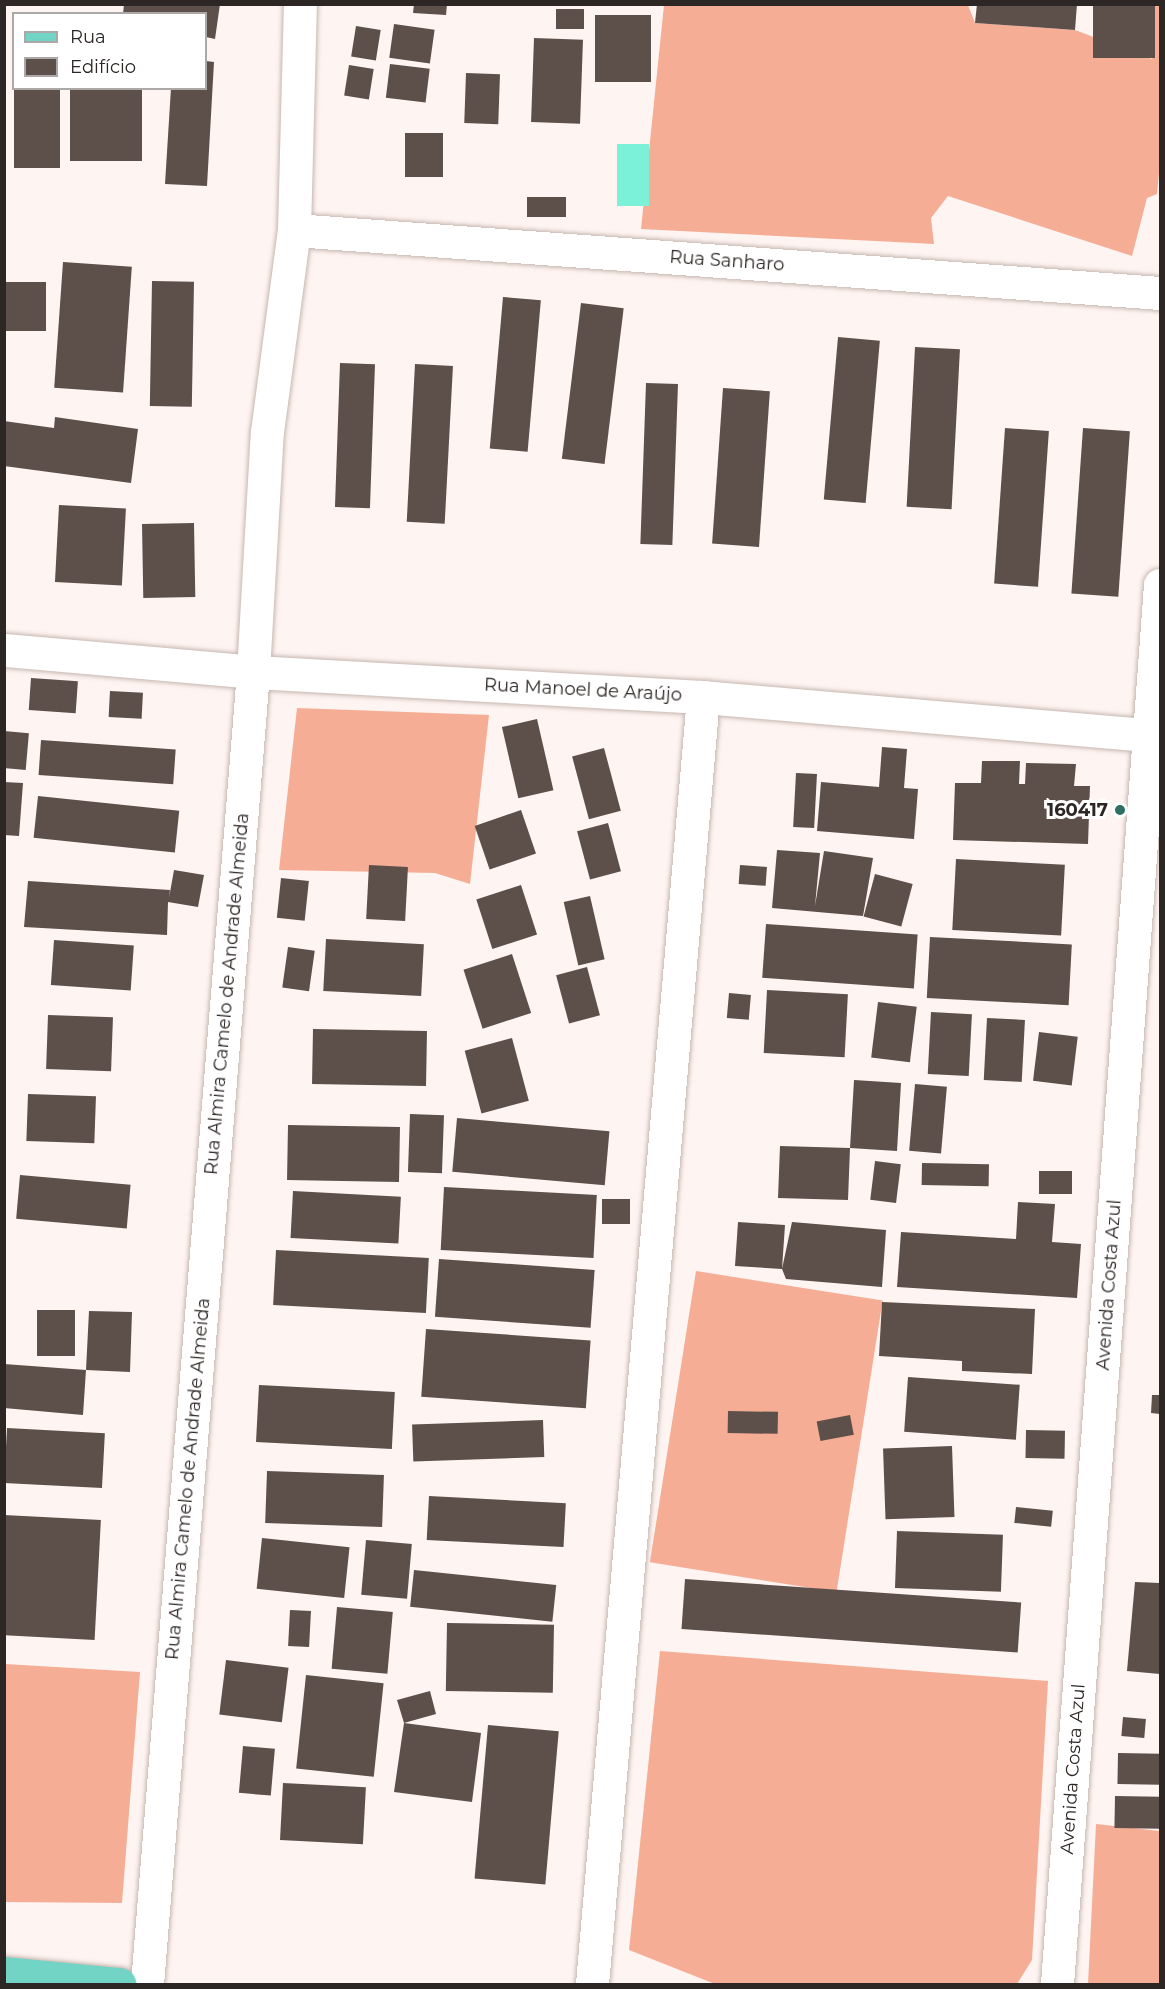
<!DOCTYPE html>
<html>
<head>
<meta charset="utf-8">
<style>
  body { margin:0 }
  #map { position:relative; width:1165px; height:1989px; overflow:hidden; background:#fef4f1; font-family:Montserrat,sans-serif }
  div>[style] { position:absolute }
  .forest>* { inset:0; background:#f5ae95; transform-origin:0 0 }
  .water>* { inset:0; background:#7bf1d8; transform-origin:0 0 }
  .building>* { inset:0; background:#5d4f4a; transform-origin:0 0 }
  .roads { filter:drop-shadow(0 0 2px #c6b6b0) drop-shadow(0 0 2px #c6b6b0) }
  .minor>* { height:33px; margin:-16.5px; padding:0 16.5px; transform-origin:16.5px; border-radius:16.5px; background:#fff }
  .major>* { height:33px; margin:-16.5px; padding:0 16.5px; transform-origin:16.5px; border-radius:16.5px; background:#72d4c5 }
  .dots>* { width:16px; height:16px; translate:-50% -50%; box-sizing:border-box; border:3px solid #fff; border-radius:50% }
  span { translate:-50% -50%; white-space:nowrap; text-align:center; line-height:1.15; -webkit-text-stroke:6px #fff; paint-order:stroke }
  .street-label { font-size:18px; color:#2c2624 }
  .poi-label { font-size:18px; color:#2c2624; font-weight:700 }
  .right { translate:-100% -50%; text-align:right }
  .frame { position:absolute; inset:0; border:6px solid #2c2624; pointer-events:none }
  .legend { position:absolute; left:12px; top:12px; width:195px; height:78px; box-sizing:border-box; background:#fff; border:2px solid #aba8a7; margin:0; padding:8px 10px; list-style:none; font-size:18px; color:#2c2624 }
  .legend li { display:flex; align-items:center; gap:12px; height:30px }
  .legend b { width:30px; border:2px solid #aba8a7 }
</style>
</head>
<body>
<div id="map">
  <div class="forest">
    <div style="clip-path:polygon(664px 5px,968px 5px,975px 23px,1075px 30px,1152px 59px,1155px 5px,1160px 5px,1160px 162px,1157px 194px,1147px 198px,1132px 256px,948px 196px,931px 218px,934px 244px,641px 229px)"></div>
    <div style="clip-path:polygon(297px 708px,489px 715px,470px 884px,435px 873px,279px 870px)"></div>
    <div style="left:696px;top:1271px;width:189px;height:295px;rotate:9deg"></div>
    <div style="clip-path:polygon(660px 1651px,1048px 1681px,1032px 1960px,1017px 1984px,715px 1984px,629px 1950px)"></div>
    <div style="clip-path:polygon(5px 1664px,140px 1672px,122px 1903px,5px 1902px)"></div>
    <div style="clip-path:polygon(1096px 1824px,1160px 1831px,1160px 1984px,1088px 1984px)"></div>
  </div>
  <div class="water">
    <div style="left:617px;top:144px;width:32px;height:62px"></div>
  </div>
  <div class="building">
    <div style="clip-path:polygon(124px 4px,220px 4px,215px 39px,206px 37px,206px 14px,123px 14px)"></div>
    <div style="clip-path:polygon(414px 4px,447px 4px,446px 15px,413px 13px)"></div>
    <div style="clip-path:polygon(977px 4px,1077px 4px,1075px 30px,975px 23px)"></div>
    <div style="left:1093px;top:4px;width:62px;height:54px"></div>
    <div style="left:556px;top:9px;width:28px;height:20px"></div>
    <div style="left:595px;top:15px;width:56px;height:67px"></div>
    <div style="left:394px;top:24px;width:41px;height:34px;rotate:8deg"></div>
    <div style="left:356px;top:26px;width:25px;height:31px;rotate:9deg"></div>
    <div style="left:534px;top:38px;width:49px;height:84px;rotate:2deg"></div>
    <div style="clip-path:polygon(206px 61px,214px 62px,207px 186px,165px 184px,171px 88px,206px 88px)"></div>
    <div style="left:390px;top:64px;width:40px;height:34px;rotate:7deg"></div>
    <div style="left:349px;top:65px;width:25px;height:31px;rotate:9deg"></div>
    <div style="left:466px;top:73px;width:34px;height:50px;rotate:2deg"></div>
    <div style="left:14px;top:88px;width:46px;height:80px"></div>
    <div style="left:70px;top:88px;width:72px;height:73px"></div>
    <div style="left:405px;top:133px;width:38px;height:44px"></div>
    <div style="left:566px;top:197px;width:20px;height:39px;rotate:90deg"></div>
    <div style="left:63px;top:262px;width:69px;height:126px;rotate:4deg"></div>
    <div style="left:152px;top:281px;width:42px;height:125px;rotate:1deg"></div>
    <div style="left:4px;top:282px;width:42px;height:49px"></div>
    <div style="left:503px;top:297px;width:38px;height:152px;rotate:5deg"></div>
    <div style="left:581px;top:303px;width:43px;height:157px;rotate:7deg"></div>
    <div style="left:838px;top:337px;width:42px;height:163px;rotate:5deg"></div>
    <div style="left:915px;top:347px;width:45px;height:160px;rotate:3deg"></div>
    <div style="left:340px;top:363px;width:35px;height:144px;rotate:2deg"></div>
    <div style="left:415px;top:364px;width:38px;height:158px;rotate:3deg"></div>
    <div style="left:646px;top:383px;width:32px;height:161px;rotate:2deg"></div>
    <div style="left:723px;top:388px;width:47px;height:156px;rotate:4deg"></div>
    <div style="clip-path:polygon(55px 417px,138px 429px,131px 483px,4px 466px,4px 421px,54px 428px)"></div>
    <div style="left:1005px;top:428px;width:44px;height:156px;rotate:4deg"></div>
    <div style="left:1083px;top:428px;width:47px;height:166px;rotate:4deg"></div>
    <div style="left:59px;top:505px;width:67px;height:77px;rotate:3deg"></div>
    <div style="left:194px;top:523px;width:74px;height:52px;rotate:89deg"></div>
    <div style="left:31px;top:678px;width:47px;height:32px;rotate:4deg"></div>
    <div style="left:110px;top:691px;width:33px;height:26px;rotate:3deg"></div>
    <div style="left:537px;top:719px;width:73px;height:36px;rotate:77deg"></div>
    <div style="left:4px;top:731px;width:25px;height:37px;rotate:5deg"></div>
    <div style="left:41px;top:740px;width:135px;height:35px;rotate:4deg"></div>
    <div style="clip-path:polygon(882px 747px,907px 749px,904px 788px,918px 789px,914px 839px,817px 831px,821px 782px,879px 787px)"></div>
    <div style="left:604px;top:748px;width:65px;height:33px;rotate:75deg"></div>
    <div style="clip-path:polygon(982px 761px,1020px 761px,1019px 784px,1025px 784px,1026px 763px,1076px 764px,1074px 786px,1090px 786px,1088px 844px,953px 840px,955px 783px,981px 783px)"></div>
    <div style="left:796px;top:773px;width:21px;height:54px;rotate:3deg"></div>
    <div style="clip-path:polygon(4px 782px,23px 783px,19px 836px,4px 835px)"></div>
    <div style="left:38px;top:796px;width:142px;height:42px;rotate:6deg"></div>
    <div style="left:521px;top:810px;width:46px;height:49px;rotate:71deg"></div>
    <div style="left:608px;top:823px;width:50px;height:32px;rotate:75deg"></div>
    <div style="clip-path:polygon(777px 850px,820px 853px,815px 906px,824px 851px,873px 858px,863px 916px,772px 908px)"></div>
    <div style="left:956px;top:859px;width:109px;height:71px;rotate:3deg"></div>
    <div style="left:369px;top:865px;width:39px;height:54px;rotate:3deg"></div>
    <div style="left:740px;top:865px;width:27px;height:19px;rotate:4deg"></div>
    <div style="clip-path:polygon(174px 870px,204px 875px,198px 907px,168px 902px,167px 935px,24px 927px,28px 881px,170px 890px,169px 898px)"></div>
    <div style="left:875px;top:874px;width:39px;height:44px;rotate:15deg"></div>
    <div style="left:281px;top:878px;width:28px;height:40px;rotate:6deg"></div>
    <div style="left:521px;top:885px;width:52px;height:47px;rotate:72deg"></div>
    <div style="left:590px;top:896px;width:65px;height:27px;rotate:77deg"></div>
    <div style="left:766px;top:924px;width:152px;height:54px;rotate:4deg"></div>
    <div style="left:930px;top:937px;width:142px;height:61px;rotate:3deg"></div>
    <div style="left:326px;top:939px;width:98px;height:52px;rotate:3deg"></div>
    <div style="left:54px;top:940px;width:80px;height:45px;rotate:4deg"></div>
    <div style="left:288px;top:947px;width:27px;height:41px;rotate:8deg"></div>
    <div style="left:512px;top:954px;width:62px;height:51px;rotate:72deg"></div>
    <div style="left:587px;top:967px;width:50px;height:32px;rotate:75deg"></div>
    <div style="left:767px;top:990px;width:81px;height:63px;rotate:3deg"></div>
    <div style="left:729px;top:993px;width:22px;height:25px;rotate:5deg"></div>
    <div style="left:878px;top:1002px;width:39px;height:56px;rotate:7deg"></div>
    <div style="left:931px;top:1012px;width:41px;height:62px;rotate:3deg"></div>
    <div style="left:48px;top:1015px;width:65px;height:54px;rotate:2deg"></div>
    <div style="left:987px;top:1018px;width:38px;height:62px;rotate:3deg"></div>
    <div style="left:313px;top:1029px;width:114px;height:55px;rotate:1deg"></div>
    <div style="left:1039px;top:1032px;width:39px;height:49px;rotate:7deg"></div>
    <div style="left:512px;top:1038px;width:65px;height:49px;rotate:75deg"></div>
    <div style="clip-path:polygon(854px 1080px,901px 1083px,897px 1151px,850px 1148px,848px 1200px,778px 1198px,780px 1146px,850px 1148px)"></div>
    <div style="left:915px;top:1084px;width:32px;height:67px;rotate:5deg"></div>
    <div style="left:28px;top:1094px;width:68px;height:47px;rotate:2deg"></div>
    <div style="left:410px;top:1114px;width:34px;height:58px;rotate:2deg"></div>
    <div style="left:457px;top:1118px;width:153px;height:54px;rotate:5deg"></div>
    <div style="left:288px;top:1125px;width:112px;height:55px;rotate:1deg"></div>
    <div style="left:875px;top:1161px;width:26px;height:39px;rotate:7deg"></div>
    <div style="left:922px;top:1163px;width:67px;height:22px;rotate:1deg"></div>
    <div style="left:1039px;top:1171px;width:33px;height:23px"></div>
    <div style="left:20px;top:1175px;width:111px;height:44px;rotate:5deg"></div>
    <div style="left:444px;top:1187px;width:153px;height:63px;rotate:3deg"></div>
    <div style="left:293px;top:1191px;width:108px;height:47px;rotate:3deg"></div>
    <div style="left:602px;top:1199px;width:28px;height:25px"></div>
    <div style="clip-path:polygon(1018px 1202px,1055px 1204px,1052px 1242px,1081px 1244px,1077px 1298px,897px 1287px,901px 1232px,1016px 1239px)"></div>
    <div style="clip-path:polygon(738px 1222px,785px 1225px,782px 1269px,792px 1222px,886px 1230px,882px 1287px,786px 1279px,782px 1269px,735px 1266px)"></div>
    <div style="left:276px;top:1250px;width:153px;height:55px;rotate:3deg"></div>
    <div style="left:439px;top:1259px;width:156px;height:58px;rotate:4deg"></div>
    <div style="clip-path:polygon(882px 1302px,1035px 1309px,1032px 1374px,962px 1371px,962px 1361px,879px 1356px)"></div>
    <div style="left:37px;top:1310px;width:38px;height:46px"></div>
    <div style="clip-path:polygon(89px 1311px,132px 1312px,130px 1372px,86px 1370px,83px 1415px,4px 1408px,4px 1364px,86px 1370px)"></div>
    <div style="left:426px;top:1329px;width:165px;height:68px;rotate:4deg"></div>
    <div style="left:908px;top:1377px;width:112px;height:55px;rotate:4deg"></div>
    <div style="left:259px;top:1385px;width:136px;height:57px;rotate:3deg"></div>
    <div style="clip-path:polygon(1152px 1395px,1160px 1395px,1160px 1414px,1151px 1413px)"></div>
    <div style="left:728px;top:1411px;width:50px;height:22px;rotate:1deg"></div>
    <div style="left:850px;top:1415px;width:20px;height:34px;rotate:79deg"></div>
    <div style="left:543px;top:1420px;width:37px;height:131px;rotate:88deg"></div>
    <div style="left:7px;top:1428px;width:98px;height:55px;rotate:3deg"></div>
    <div style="left:1026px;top:1430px;width:39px;height:28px;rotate:1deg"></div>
    <div style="left:952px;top:1446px;width:71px;height:69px;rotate:88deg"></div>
    <div style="left:267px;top:1471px;width:117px;height:52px;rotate:2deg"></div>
    <div style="left:429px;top:1496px;width:137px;height:44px;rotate:3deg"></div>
    <div style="left:1016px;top:1507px;width:37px;height:16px;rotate:6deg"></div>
    <div style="left:4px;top:1515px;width:97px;height:120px;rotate:3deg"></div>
    <div style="left:897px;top:1531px;width:106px;height:57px;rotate:2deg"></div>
    <div style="left:262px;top:1538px;width:88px;height:51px;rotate:6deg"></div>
    <div style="left:366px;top:1540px;width:46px;height:55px;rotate:5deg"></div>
    <div style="left:414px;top:1570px;width:143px;height:37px;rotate:6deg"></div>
    <div style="left:685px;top:1579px;width:337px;height:50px;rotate:4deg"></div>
    <div style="clip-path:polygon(1135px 1582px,1160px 1583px,1160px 1674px,1127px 1671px)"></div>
    <div style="left:337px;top:1607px;width:56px;height:62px;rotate:5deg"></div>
    <div style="left:290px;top:1610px;width:21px;height:36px;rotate:3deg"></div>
    <div style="left:447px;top:1623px;width:107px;height:68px;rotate:1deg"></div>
    <div style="left:226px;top:1660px;width:63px;height:55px;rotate:7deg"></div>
    <div style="left:306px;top:1675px;width:78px;height:94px;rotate:6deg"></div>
    <div style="clip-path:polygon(430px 1691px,436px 1714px,404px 1723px,481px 1733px,472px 1802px,394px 1792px,404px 1723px,397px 1700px)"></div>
    <div style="left:1123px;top:1717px;width:23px;height:19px;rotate:5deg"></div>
    <div style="left:488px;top:1725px;width:71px;height:154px;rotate:5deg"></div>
    <div style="left:243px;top:1746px;width:32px;height:47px;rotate:5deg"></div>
    <div style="left:1118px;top:1753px;width:42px;height:31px;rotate:1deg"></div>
    <div style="left:283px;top:1783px;width:83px;height:57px;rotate:3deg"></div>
    <div style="left:1115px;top:1796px;width:45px;height:32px;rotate:1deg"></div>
  </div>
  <div class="roads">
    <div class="minor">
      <div style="left:294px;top:230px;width:868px;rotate:4.16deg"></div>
      <div style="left:4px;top:650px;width:250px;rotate:5deg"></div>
      <div style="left:253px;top:672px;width:451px;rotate:3.2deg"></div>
      <div style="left:703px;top:697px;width:459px;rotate:4.9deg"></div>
      <div style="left:147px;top:1984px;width:1316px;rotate:-85.38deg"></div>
      <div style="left:253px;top:672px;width:240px;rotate:-86.7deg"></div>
      <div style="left:267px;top:432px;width:204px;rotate:-82.4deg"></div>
      <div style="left:294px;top:230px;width:226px;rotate:-88.5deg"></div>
      <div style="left:592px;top:1984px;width:1292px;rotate:-85.07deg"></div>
      <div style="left:1057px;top:1984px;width:1403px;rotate:-85.79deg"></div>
    </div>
    <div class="major">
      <div style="left:4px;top:1973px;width:116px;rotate:5.5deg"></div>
    </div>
  </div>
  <div class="dots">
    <div style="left:1120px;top:810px;background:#2c7062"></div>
  </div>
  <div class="street-label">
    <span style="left:727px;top:261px;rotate:4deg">Rua Sanharo</span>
    <span style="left:583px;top:690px;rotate:3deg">Rua Manoel de Araújo</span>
    <span style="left:227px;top:994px;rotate:-85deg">Rua Almira Camelo de Andrade Almeida</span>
    <span style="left:1109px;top:1285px;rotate:-86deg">Avenida Costa Azul</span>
    <span style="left:188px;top:1479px;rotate:-85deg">Rua Almira Camelo de Andrade Almeida</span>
    <span style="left:1073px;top:1769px;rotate:-86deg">Avenida Costa Azul</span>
  </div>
  <div class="poi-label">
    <span class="right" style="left:1108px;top:810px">160417</span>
  </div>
  <div class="frame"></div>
  <ul class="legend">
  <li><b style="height:8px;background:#72d4c5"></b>Rua</li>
  <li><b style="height:16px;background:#5d4f4a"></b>Edifício</li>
  </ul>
</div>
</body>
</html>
